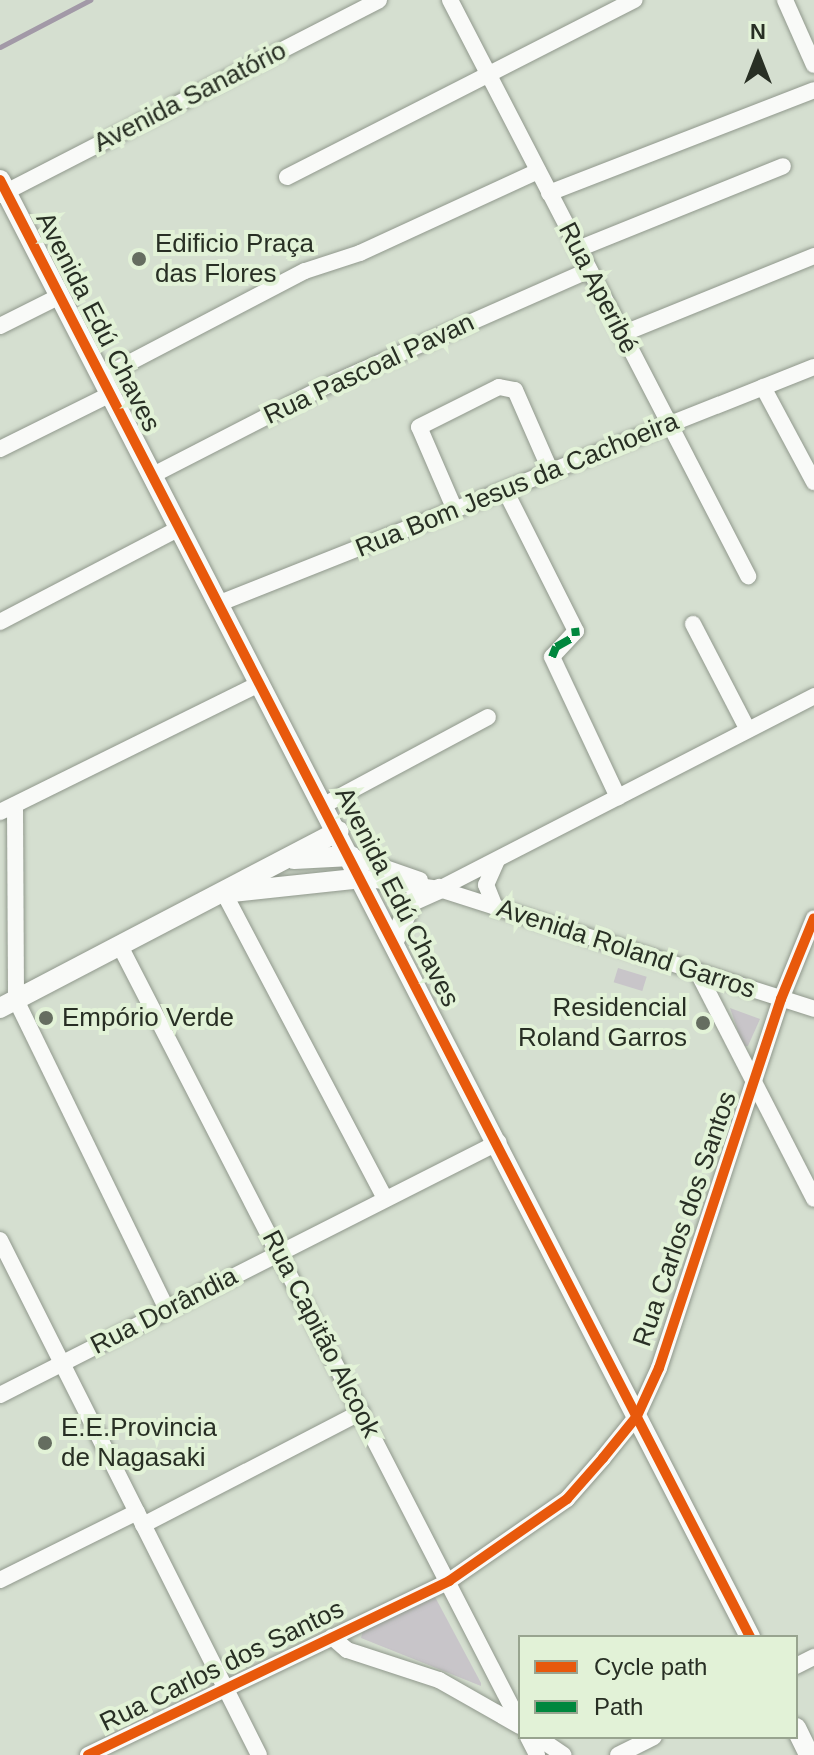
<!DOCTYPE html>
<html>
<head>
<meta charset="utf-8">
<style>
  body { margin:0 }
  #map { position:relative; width:814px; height:1755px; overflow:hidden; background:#d5dfd0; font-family:Arial,sans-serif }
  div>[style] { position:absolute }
  .green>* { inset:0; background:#c8c5c9; transform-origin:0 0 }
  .stream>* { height:5px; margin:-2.5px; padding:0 2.5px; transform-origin:2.5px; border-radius:2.5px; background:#a299a7 }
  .roads { filter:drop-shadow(0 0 2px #90988c) drop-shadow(0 0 2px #90988c) }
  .minor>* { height:16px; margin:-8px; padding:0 8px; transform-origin:8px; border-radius:8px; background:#f9faf8 }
  .major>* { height:20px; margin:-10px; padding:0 10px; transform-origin:10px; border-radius:10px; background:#f9faf8 }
  .quiet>* { height:8px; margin-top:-4px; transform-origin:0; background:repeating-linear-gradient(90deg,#00873e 0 16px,transparent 0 24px) }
  .cycleway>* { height:10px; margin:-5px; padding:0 5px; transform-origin:5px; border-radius:5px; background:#e8590c }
  .dots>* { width:22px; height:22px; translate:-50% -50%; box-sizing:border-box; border:4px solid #e2f2d7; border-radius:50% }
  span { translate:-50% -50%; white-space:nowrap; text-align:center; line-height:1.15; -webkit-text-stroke:8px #e2f2d7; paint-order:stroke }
  .street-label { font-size:26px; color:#282f24 }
  .poi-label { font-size:26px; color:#282f24 }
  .left { translate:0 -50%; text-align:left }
  .right { translate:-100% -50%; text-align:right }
  .legend { position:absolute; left:518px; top:1635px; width:280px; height:104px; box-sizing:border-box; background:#e2f2d7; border:2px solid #98a48f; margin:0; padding:10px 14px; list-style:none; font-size:24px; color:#282f24 }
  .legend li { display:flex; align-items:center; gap:16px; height:40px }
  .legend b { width:40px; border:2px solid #98a48f }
  .north { position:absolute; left:718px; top:16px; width:80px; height:80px; -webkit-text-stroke:6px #e2f2d7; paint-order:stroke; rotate:0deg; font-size:22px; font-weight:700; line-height:32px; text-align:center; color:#282f24 }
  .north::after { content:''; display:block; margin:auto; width:28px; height:36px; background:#282f24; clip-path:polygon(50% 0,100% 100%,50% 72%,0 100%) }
</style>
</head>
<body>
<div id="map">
  <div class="green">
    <div style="left:618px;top:968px;width:30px;height:15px;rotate:17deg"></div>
    <div style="clip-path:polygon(730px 1008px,760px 1019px,748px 1046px,743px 1046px)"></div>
    <div style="clip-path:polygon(434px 1595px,481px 1683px,481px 1686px,361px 1638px,363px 1630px)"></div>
  </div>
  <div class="stream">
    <div style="left:0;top:47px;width:102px;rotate:-27.6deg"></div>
  </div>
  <div class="roads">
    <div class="minor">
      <div style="left:450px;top:0;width:649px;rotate:62.64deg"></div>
      <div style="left:785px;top:0;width:71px;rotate:66deg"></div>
      <div style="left:287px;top:177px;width:390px;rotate:-27deg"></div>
      <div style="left:549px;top:193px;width:284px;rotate:-21.2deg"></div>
      <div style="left:0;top:195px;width:426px;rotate:-27.2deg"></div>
      <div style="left:578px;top:249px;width:221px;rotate:-22deg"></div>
      <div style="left:0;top:326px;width:67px;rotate:-26.6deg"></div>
      <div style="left:622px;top:334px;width:207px;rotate:-22.1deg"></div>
      <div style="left:102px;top:377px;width:229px;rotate:-27.6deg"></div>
      <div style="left:305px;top:271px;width:58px;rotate:-18.1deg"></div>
      <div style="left:360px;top:253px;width:196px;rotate:-24.7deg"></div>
      <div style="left:763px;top:387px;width:108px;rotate:61.8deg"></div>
      <div style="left:0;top:449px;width:124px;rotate:-26.4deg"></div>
      <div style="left:153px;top:475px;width:190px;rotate:-27.2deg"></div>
      <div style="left:322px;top:388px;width:292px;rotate:-23.8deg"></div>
      <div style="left:505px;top:490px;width:158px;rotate:63.3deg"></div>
      <div style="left:576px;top:631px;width:35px;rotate:133deg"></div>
      <div style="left:552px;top:657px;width:155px;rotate:64.8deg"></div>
      <div style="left:455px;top:510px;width:90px;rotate:-113.4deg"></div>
      <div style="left:419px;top:427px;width:89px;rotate:-26.6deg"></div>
      <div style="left:499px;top:387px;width:16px;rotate:11deg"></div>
      <div style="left:515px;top:390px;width:90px;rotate:66.3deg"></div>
      <div style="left:220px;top:603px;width:639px;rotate:-21.67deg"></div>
      <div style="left:0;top:622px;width:203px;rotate:-27.6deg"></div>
      <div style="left:693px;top:624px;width:119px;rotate:62.6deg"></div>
      <div style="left:15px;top:805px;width:195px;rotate:89.7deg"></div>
      <div style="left:16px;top:1000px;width:345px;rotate:64deg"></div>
      <div style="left:324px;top:805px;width:186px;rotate:-28.2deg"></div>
      <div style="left:0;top:812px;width:291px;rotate:-26.3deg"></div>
      <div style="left:351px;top:856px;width:73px;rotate:19.2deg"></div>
      <div style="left:362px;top:878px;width:78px;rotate:8.1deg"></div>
      <div style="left:439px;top:889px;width:394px;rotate:17.7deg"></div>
      <div style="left:439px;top:889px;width:422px;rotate:-27.2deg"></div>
      <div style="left:224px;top:893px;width:345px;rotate:62.2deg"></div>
      <div style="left:495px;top:907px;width:24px;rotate:-112deg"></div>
      <div style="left:486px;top:885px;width:27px;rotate:-66deg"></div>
      <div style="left:120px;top:946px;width:874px;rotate:62.76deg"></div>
      <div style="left:697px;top:971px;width:256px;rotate:62.8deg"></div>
      <div style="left:0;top:1240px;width:576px;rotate:63.3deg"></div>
      <div style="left:0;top:1395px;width:559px;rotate:-26.89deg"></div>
      <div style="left:143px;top:1525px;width:246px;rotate:-27.4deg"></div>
      <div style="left:0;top:1580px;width:153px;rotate:-26.4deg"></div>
      <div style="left:332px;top:1637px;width:20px;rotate:41deg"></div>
      <div style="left:347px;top:1650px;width:97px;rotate:18.1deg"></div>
      <div style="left:439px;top:1680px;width:93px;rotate:29.6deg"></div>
      <div style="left:796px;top:1666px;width:20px;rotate:-27deg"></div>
      <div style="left:528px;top:1737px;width:20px;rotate:63deg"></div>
      <div style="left:537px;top:1737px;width:32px;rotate:34deg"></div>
      <div style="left:88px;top:1755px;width:401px;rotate:-25.7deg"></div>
      <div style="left:449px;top:1581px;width:144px;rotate:-34.8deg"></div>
      <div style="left:567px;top:1499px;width:55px;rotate:-48.7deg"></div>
      <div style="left:603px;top:1458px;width:54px;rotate:-51deg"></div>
      <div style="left:637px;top:1416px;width:53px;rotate:-65.4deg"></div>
      <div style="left:659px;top:1368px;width:389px;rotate:-71.7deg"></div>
      <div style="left:781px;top:999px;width:87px;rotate:-67.8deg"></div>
      <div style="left:618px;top:1755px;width:40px;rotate:-26.6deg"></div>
    </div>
    <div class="major">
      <div style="left:0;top:180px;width:1639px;rotate:62.76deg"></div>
      <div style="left:294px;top:859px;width:57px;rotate:-3deg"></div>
      <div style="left:232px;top:892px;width:131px;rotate:-6.1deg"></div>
      <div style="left:394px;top:941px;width:44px;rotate:-65.8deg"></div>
      <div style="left:412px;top:901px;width:30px;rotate:-24deg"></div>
      <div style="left:0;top:1008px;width:382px;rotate:-27.6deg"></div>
      <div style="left:796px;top:1728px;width:30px;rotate:64deg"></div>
    </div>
  </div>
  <div class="quiet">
    <div style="left:552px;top:657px;width:11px;rotate:-68deg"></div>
    <div style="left:556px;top:647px;width:23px;rotate:-29deg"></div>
    <div style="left:576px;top:636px;width:8px;rotate:-97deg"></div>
  </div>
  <div class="cycleway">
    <div style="left:0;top:180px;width:1639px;rotate:62.76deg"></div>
    <div style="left:88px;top:1755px;width:401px;rotate:-25.7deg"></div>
    <div style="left:449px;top:1581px;width:144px;rotate:-34.8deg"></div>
    <div style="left:567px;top:1499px;width:55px;rotate:-48.7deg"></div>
    <div style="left:603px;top:1458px;width:54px;rotate:-51deg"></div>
    <div style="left:637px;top:1416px;width:53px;rotate:-65.4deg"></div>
    <div style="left:659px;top:1368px;width:389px;rotate:-71.7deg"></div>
    <div style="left:781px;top:999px;width:87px;rotate:-67.8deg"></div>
  </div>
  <div class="dots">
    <div style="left:139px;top:259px;background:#656d60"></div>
    <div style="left:46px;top:1018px;background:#656d60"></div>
    <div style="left:703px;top:1023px;background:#656d60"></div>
    <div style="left:45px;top:1443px;background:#656d60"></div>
  </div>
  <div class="street-label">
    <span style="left:190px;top:97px;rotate:-27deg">Avenida Sanatório</span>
    <span style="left:598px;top:288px;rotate:63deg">Rua Aperibé</span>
    <span style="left:98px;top:322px;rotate:63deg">Avenida Edú Chaves</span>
    <span style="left:369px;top:369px;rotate:-25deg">Rua Pascoal Pavan</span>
    <span style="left:517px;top:485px;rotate:-22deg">Rua Bom Jesus da Cachoeira</span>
    <span style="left:397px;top:897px;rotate:63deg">Avenida Edú Chaves</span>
    <span style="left:626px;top:949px;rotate:18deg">Avenida Roland Garros</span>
    <span style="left:685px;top:1219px;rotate:-71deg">Rua Carlos dos Santos</span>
    <span style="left:164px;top:1311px;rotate:-27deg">Rua Dorândia</span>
    <span style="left:321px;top:1334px;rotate:63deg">Rua Capitão Alcook</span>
    <span style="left:222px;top:1666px;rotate:-26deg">Rua Carlos dos Santos</span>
  </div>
  <div class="poi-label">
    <span class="left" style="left:155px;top:259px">Edificio Praça<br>das Flores</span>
    <span class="right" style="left:687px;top:1023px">Residencial<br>Roland Garros</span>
    <span class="left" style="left:62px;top:1018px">Empório Verde</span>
    <span class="left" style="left:61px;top:1443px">E.E.Provincia<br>de Nagasaki</span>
  </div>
  <ul class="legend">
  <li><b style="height:10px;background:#e8590c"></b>Cycle path</li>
  <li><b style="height:10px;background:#00873e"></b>Path</li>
  </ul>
  <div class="north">N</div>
</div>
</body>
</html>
